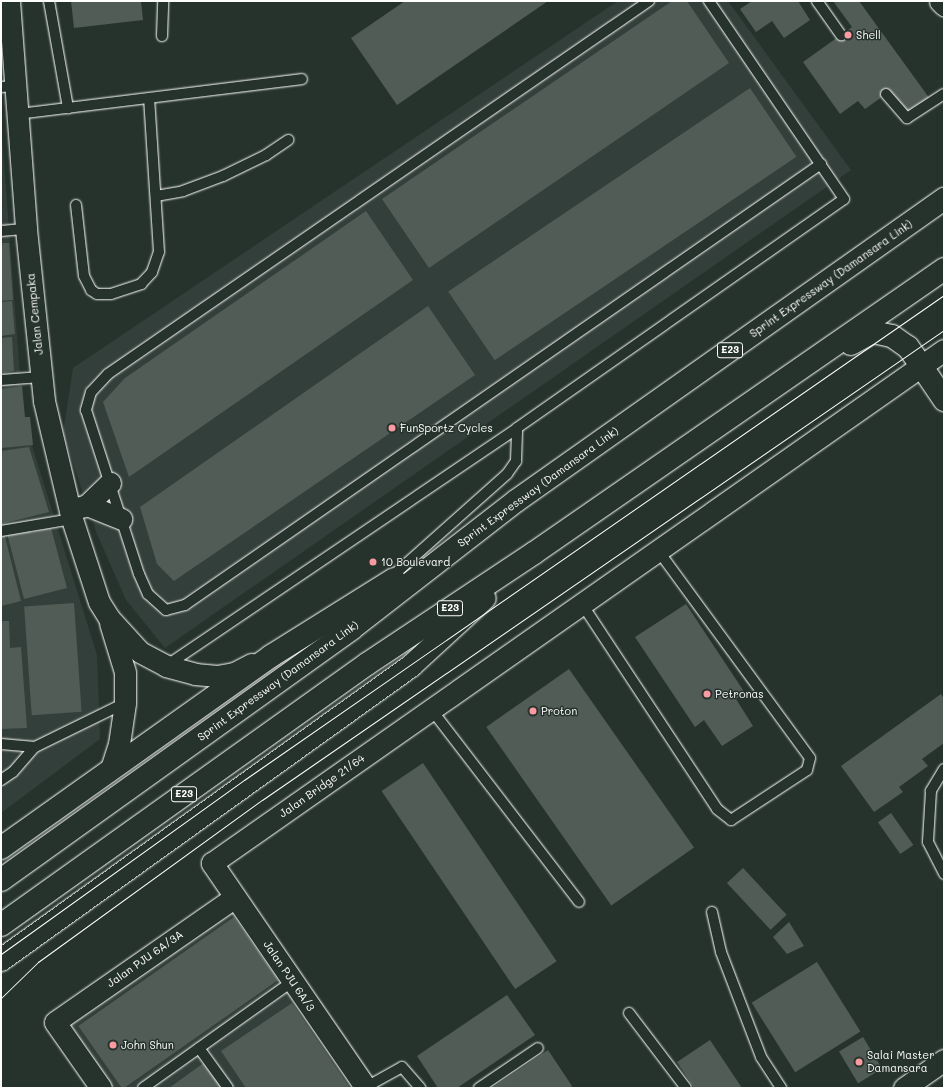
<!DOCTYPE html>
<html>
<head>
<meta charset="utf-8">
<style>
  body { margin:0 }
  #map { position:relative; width:945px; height:1089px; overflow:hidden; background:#26332d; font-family:Mali,sans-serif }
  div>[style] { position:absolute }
  .built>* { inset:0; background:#333f3a }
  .building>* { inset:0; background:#515c57; transform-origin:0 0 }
  .roads { filter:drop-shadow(0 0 1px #fff) drop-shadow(0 0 1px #fff) }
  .lane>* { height:10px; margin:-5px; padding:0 5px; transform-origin:5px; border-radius:5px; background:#26332d }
  .street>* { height:21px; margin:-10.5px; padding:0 10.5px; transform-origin:10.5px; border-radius:10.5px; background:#26332d }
  .secondary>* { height:22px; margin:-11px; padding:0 11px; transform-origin:11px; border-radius:11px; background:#26332d }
  .highway>* { height:22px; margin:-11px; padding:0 11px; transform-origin:11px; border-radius:11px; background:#26332d }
  .tram>* { height:1px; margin:-0.5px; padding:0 0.5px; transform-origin:0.5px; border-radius:0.5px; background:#fff }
  .dots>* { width:11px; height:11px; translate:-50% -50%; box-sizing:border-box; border:2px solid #26332d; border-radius:50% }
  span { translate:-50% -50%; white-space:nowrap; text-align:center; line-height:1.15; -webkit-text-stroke:3px #26332d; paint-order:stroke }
  .shield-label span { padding:1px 3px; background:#26332d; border:1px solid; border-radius:3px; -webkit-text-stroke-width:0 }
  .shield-label { font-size:10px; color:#fff; font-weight:700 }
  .poi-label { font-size:11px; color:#fff }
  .left { translate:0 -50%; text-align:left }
  .street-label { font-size:11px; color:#fff }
  .frame { position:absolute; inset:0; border:2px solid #fff; pointer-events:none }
</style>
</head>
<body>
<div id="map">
  <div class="built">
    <div style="clip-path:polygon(618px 1px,728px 1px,851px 170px,165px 648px,126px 600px,97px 534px,63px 434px,73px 368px)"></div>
    <div style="clip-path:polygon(1px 122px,23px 417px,97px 655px,100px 739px,1px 813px)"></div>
    <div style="clip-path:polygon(249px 897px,381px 1088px,91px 1088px,52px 1033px)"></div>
  </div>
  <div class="building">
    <div style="clip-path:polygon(71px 1px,141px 1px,143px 20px,74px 28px)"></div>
    <div style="clip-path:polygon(405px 1px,548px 1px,397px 105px,351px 38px)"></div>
    <div style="clip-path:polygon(672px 1px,687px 1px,729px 63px,429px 268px,382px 199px)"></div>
    <div style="clip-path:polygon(752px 1px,798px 1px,810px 20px,784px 38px,772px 21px,756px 32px,740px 9px)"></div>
    <div style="clip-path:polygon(833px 1px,859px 1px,930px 99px,906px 116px,886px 94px,865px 109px,858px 101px,840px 114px,803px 62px,852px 27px)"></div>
    <div style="left:750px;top:88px;width:83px;height:364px;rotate:56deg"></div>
    <div style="clip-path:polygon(366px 211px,413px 280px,129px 477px,103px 402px,125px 378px)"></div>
    <div style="clip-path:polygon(1px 243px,9px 243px,13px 300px,1px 301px)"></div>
    <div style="clip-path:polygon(12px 301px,15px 334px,1px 336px,1px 302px)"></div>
    <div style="clip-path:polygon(428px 306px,475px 375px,174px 581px,157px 564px,140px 507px)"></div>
    <div style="clip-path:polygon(12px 337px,14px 371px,1px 373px,1px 338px)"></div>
    <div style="clip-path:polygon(22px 386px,25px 417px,30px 417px,33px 445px,1px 448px,1px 389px)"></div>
    <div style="clip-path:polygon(29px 447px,49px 512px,1px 524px,1px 451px)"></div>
    <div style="clip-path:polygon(30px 527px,31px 533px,51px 528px,67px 588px,24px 599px,7px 533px)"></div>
    <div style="clip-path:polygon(4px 533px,21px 601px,1px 606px,1px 534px)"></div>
    <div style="left:74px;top:603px;width:109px;height:50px;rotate:86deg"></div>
    <div style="clip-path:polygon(686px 604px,745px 693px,736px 699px,753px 726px,722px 746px,704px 720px,695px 727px,635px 637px)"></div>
    <div style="clip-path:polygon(1px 621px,9px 621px,10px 648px,21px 647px,27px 728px,1px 729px)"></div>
    <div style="left:569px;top:669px;width:218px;height:101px;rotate:55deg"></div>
    <div style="clip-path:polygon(941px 694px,944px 699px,944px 743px,922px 759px,928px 766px,899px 787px,903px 792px,874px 812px,841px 766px)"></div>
    <div style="left:423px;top:763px;width:239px;height:50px;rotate:56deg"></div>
    <div style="left:891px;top:813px;width:39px;height:16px;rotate:55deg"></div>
    <div style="left:743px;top:868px;width:64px;height:22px;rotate:47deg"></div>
    <div style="left:234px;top:917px;width:77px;height:190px;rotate:55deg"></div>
    <div style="clip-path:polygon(789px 922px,804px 946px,787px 954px,773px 937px)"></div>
    <div style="left:817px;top:962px;width:82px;height:77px;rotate:58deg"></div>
    <div style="clip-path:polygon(507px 995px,535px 1035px,457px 1088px,438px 1088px,417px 1056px)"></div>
    <div style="clip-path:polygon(292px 1003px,350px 1088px,246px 1088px,221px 1051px)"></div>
    <div style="left:863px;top:1037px;width:37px;height:28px;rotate:59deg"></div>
    <div style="clip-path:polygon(710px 1040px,742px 1088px,694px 1088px,677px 1062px)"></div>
    <div style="clip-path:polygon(548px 1050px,572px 1086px,570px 1088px,492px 1088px)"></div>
    <div style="clip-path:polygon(205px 1062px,223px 1088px,169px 1088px)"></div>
  </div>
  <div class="roads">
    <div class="lane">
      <div style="left:49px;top:1px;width:109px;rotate:79.9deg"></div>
      <div style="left:649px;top:1px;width:657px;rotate:145.42deg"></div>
      <div style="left:108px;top:374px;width:25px;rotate:133deg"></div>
      <div style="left:91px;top:392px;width:19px;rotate:106deg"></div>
      <div style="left:86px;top:410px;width:172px;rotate:72.1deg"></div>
      <div style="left:139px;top:574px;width:22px;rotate:66deg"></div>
      <div style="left:148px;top:594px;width:24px;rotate:42deg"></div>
      <div style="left:166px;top:610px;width:20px;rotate:-15deg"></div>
      <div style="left:185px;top:605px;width:774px;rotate:-34.74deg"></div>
      <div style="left:817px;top:1px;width:42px;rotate:54.8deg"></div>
      <div style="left:162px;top:36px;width:35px;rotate:-88deg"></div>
      <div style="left:1px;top:87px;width:14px;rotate:-4deg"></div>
      <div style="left:886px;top:94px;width:32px;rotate:49deg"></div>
      <div style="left:907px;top:118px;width:44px;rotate:-33deg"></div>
      <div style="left:18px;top:114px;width:286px;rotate:-7deg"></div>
      <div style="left:156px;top:196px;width:27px;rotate:-10deg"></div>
      <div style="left:183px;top:191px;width:43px;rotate:-20.6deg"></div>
      <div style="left:223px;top:176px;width:48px;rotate:-26deg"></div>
      <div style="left:266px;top:155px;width:27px;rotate:-34deg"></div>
      <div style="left:76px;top:205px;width:71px;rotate:83.6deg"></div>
      <div style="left:84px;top:276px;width:16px;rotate:63deg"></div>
      <div style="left:91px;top:290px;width:7px;rotate:34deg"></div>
      <div style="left:97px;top:294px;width:14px"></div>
      <div style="left:111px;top:294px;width:32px;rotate:-18deg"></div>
      <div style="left:141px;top:284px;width:16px;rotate:-47deg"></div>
      <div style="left:152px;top:272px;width:21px;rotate:-71deg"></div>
      <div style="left:159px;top:252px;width:154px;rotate:-93.7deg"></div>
      <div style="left:1px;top:231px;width:25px;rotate:-5deg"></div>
      <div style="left:1px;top:380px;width:40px;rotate:-4.3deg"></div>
      <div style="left:1px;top:531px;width:72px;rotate:-9.6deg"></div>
      <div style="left:389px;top:579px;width:158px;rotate:-41.7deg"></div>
      <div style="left:507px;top:474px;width:16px;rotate:-55deg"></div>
      <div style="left:516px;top:461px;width:33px;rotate:-88deg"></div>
      <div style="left:582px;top:604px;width:245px;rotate:56.6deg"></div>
      <div style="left:717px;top:809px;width:18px;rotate:38deg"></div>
      <div style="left:731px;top:820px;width:91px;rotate:-33.3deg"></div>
      <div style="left:807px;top:770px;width:12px;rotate:-76deg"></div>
      <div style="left:810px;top:758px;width:255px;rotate:-126.2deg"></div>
      <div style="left:166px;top:666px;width:424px;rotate:-34.1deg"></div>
      <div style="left:517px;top:428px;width:399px;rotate:-35deg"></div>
      <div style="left:844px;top:199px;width:240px;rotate:-124.3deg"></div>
      <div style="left:431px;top:709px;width:243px;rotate:52.5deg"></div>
      <div style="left:1px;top:744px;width:34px;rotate:5deg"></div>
      <div style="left:35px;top:747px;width:100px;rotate:-26.1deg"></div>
      <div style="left:944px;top:769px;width:26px;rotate:121deg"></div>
      <div style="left:931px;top:791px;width:51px;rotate:93.4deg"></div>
      <div style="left:928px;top:842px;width:36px;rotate:63deg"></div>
      <div style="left:1px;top:780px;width:14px;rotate:-34deg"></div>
      <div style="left:13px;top:772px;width:33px;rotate:-49deg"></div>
      <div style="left:712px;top:912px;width:41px;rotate:77.3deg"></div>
      <div style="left:721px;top:952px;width:112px;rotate:69.1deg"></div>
      <div style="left:761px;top:1057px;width:37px;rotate:57deg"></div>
      <div style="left:629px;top:1013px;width:94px;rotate:52.8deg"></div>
      <div style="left:199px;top:1048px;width:49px;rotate:54.1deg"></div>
      <div style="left:366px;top:1087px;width:41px;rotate:-29.1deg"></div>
      <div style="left:402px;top:1067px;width:28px;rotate:49deg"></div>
      <div style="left:143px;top:1088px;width:184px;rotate:-35.5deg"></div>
      <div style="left:479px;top:1088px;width:71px;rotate:-34.1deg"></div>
    </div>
    <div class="street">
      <div style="left:9px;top:1px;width:229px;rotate:85.7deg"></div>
      <div style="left:26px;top:229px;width:173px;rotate:84deg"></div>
      <div style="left:44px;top:401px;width:121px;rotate:76.7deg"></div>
      <div style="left:72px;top:519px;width:87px;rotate:72deg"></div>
      <div style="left:99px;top:602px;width:19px;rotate:58deg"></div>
      <div style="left:109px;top:618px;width:46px;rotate:47.6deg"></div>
      <div style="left:140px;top:652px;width:30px;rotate:28deg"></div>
      <div style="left:166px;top:666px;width:30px;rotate:15deg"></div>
      <div style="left:195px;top:674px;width:22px;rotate:5deg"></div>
      <div style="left:217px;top:676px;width:17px;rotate:-10deg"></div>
      <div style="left:234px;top:673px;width:20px;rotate:-27deg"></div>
      <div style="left:940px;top:1px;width:6px;rotate:45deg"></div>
      <div style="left:87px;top:505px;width:37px;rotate:22deg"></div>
      <div style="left:70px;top:510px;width:18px;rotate:-16deg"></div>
      <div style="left:87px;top:505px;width:32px;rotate:-44deg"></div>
      <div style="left:110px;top:623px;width:51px;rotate:73deg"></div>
      <div style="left:125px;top:672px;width:31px;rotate:90deg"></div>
      <div style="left:125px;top:703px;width:41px;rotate:98.3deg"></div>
      <div style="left:119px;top:744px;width:26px;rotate:108deg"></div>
      <div style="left:101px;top:1088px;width:80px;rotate:-124.9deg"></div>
      <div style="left:55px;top:1022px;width:219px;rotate:-34.8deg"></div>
      <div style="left:366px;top:1088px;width:273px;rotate:-124.4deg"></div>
      <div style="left:212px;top:863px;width:894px;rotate:-35.02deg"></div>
      <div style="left:904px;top:1088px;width:49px;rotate:-35deg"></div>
    </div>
    <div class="secondary">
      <div style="left:922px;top:367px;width:40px;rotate:56deg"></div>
    </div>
    <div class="highway">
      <div style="left:851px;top:344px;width:25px;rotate:-29deg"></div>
      <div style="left:873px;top:332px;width:19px;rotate:12deg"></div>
      <div style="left:892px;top:336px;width:19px;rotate:35deg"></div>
      <div style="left:908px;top:347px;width:24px;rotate:55deg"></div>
      <div style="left:1px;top:848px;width:331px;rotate:-35.4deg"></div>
      <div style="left:271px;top:656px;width:145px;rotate:-32deg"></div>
      <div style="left:1px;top:880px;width:431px;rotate:-35.6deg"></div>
      <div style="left:351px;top:629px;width:209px;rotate:-37.8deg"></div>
      <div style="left:516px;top:501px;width:524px;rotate:-35.21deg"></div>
      <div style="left:1px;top:925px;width:450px;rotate:-35.5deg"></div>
      <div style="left:367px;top:664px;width:201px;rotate:-33.6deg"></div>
      <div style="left:534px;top:553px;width:499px;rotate:-34.7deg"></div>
      <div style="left:1px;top:960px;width:505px;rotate:-35.64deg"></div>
      <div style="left:411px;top:666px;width:100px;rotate:-42.6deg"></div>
    </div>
  </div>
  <div class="tram">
    <div style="left:1px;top:954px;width:299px;rotate:-35.6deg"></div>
    <div style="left:244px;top:780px;width:852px;rotate:-34.72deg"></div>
    <div style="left:1px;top:998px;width:52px;rotate:-44.2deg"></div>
    <div style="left:38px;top:962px;width:276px;rotate:-35.9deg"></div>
    <div style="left:262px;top:800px;width:828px;rotate:-34.57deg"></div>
  </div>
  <div class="dots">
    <div style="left:848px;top:35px;background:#ff9aa2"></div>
    <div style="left:392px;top:428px;background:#ff9aa2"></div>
    <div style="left:373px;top:562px;background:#ff9aa2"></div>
    <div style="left:707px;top:694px;background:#ff9aa2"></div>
    <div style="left:533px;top:711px;background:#ff9aa2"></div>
    <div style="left:113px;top:1045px;background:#ff9aa2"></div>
    <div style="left:859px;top:1062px;background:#ff9aa2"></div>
  </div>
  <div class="shield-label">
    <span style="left:730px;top:350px">E23</span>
    <span style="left:450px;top:608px">E23</span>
    <span style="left:184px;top:794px">E23</span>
  </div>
  <div class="poi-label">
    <span class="left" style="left:856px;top:35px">Shell</span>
    <span class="left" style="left:400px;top:428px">FunSportz Cycles</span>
    <span class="left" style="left:381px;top:562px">10 Boulevard</span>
    <span class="left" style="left:715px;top:694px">Petronas</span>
    <span class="left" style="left:541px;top:711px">Proton</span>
    <span class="left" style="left:121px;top:1045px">John Shun</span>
    <span class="left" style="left:867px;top:1062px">Salai Master<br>Damansara</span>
  </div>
  <div class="street-label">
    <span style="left:831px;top:279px;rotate:-35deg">Sprint Expressway (Damansara Link)</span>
    <span style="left:35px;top:314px;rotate:-96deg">Jalan Cempaka</span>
    <span style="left:538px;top:487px;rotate:-36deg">Sprint Expressway (Damansara Link)</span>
    <span style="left:278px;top:681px;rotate:-36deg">Sprint Expressway (Damansara Link)</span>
    <span style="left:322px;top:786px;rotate:-35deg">Jalan Bridge 21/64</span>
    <span style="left:145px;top:959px;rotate:-35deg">Jalan PJU 6A/3A</span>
    <span style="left:289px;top:976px;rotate:56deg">Jalan PJU 6A/3</span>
  </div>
  <div class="frame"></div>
</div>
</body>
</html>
